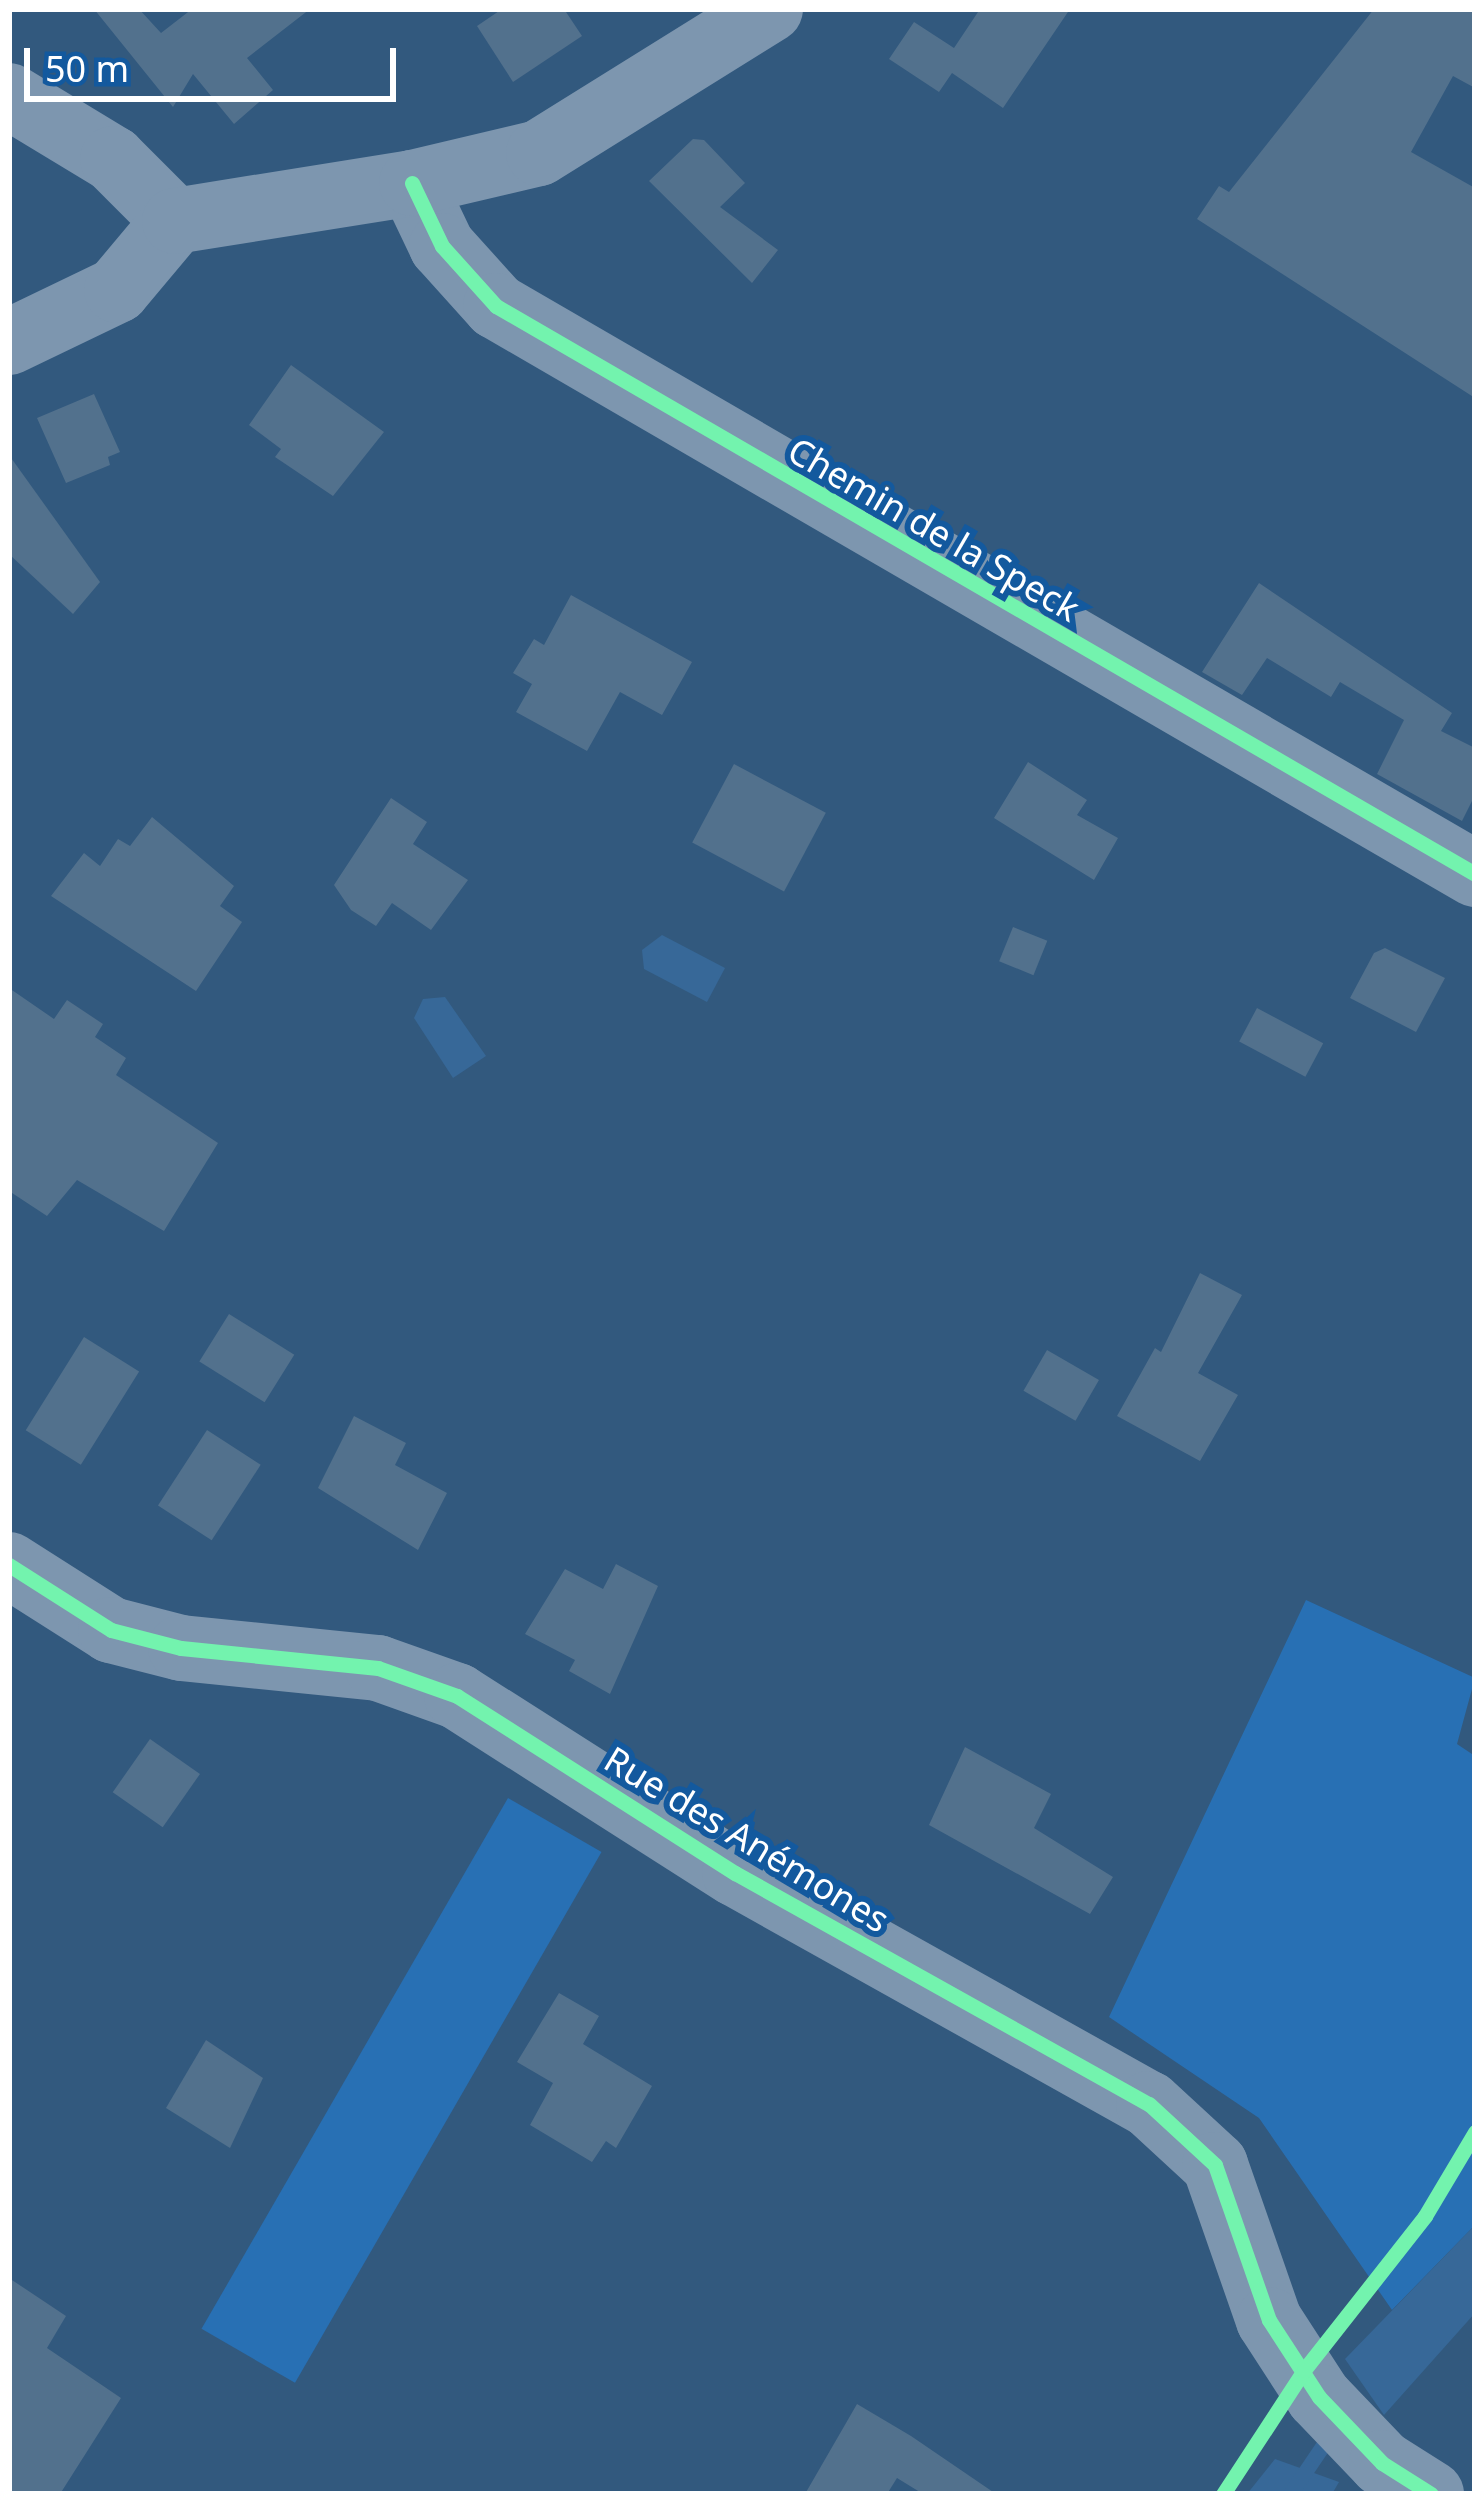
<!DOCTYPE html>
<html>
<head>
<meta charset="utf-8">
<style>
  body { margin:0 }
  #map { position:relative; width:1484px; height:2503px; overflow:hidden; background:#32597e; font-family:"Noto Sans",sans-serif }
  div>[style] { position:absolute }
  .green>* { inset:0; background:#2870b4; transform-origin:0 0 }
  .water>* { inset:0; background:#376898 }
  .stream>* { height:15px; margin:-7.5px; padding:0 7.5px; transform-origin:7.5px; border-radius:7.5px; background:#376898 }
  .building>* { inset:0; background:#52718d; transform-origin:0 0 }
  .minor>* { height:66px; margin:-33px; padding:0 33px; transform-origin:33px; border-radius:33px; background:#7d96af }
  .cycleway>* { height:15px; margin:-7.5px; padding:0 7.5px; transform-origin:7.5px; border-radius:7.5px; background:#73f3ae }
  span { translate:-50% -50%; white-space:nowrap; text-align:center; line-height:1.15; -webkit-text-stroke:12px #13599e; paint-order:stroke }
  .street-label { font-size:36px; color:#fff }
  .frame { position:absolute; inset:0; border:12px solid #fff; pointer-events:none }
  .scale { position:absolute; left:24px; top:48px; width:372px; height:54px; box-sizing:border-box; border:6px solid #fff; border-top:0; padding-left:15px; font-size:36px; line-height:42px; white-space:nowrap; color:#fff; -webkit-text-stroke:9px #13599e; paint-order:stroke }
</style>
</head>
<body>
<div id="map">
  <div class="green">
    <div style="clip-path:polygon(1306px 1600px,1475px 1678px,1457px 1744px,1475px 1756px,1475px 2225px,1392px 2310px,1259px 2118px,1109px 2017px)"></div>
    <div style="left:508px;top:1798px;width:108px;height:613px;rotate:30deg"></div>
  </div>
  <div class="water">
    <div style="clip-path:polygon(662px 935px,725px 968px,707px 1002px,644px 969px,642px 950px)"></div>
    <div style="clip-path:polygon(445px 997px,486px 1056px,453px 1078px,414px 1018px,423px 999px)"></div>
    <div style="clip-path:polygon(1475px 2225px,1475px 2313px,1384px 2415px,1345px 2359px)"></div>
    <div style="clip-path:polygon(1275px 2459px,1339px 2482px,1332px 2494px,1247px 2494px)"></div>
  </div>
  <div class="stream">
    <div style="left:1290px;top:2494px;width:71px;rotate:-55.9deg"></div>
  </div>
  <div class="building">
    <div style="clip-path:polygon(94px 9px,139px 9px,161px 33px,192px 9px,310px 9px,247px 58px,273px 90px,234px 124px,193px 74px,173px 107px)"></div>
    <div style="clip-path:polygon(502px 9px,564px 9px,582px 36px,513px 82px,477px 26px)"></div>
    <div style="clip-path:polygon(980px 9px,1070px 9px,1003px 108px,952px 73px,939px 92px,889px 59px,914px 22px,954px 48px)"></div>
    <div style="clip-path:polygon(1374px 9px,1475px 9px,1475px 88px,1453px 76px,1411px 152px,1475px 188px,1475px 398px,1197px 219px,1219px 186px,1229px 192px)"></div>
    <div style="clip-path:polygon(693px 139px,704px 140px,745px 183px,720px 207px,778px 250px,752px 283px,649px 181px)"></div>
    <div style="clip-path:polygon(291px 365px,384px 432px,333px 496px,275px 457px,281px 449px,249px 425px)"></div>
    <div style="clip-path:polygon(94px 394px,120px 452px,108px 457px,110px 465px,66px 483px,37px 418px)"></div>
    <div style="clip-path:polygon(9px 455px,100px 582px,73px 614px,9px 554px)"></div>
    <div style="clip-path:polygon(1259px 583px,1452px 713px,1441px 731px,1475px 748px,1475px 795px,1462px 821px,1377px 774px,1404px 720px,1340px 682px,1331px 697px,1267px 658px,1242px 695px,1202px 672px)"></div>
    <div style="clip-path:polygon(571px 595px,692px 662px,662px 715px,620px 692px,587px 751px,516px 712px,532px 684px,513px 673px,534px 639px,544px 645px)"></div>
    <div style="clip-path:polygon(1028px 762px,1087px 800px,1077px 815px,1118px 838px,1094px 880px,994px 818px)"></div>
    <div style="left:734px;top:764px;width:104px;height:89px;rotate:28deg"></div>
    <div style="clip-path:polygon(391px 798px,427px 822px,413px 844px,468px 880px,431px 930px,392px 903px,376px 926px,351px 910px,334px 885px)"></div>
    <div style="clip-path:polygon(152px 817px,234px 886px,220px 906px,242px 922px,196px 991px,51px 896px,84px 853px,100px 866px,118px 839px,130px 846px)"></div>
    <div style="left:1013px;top:927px;width:37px;height:37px;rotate:22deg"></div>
    <div style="clip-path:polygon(1385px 948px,1445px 978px,1416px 1032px,1350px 998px,1374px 953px)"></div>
    <div style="clip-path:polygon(9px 988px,54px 1019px,67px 1000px,103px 1024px,95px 1037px,126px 1058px,116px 1075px,218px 1143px,164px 1231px,77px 1180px,47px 1216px,9px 1191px)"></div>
    <div style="left:1257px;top:1008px;width:75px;height:38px;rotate:28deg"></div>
    <div style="clip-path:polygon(1200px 1273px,1242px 1295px,1198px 1373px,1238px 1395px,1200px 1461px,1117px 1416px,1155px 1348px,1161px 1352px)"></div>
    <div style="left:229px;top:1314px;width:77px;height:56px;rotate:32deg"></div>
    <div style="left:84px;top:1337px;width:65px;height:110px;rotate:32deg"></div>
    <div style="left:1047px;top:1350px;width:60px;height:47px;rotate:30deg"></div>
    <div style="clip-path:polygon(354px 1416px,406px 1443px,395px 1465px,447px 1493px,418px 1550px,318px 1488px)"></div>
    <div style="left:207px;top:1430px;width:64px;height:90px;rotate:33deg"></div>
    <div style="clip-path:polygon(616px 1564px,658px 1586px,610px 1694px,569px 1671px,575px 1660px,525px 1634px,565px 1569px,603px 1589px)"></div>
    <div style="left:150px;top:1739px;width:61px;height:65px;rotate:35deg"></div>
    <div style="clip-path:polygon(965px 1747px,1051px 1794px,1034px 1828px,1113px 1877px,1090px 1914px,929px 1825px)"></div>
    <div style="clip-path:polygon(559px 1993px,599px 2016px,583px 2044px,652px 2086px,616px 2148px,606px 2141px,592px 2162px,530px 2125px,553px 2083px,517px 2062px)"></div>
    <div style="clip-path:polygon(206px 2040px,263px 2078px,230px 2148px,166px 2108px)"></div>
    <div style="clip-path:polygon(9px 2278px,66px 2316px,47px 2348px,121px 2398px,60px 2494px,9px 2494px)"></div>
    <div style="clip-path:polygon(857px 2404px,911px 2436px,996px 2494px,923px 2494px,897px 2478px,887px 2494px,805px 2494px)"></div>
  </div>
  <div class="minor">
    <div style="left:9px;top:96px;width:122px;rotate:31.2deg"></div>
    <div style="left:113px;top:159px;width:88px;rotate:45deg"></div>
    <div style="left:412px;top:183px;width:70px;rotate:64.5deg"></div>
    <div style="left:442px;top:246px;width:81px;rotate:48deg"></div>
    <div style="left:496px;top:306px;width:1132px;rotate:30.12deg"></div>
    <div style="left:9px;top:342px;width:120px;rotate:-25.7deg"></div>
    <div style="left:117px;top:290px;width:90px;rotate:-50deg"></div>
    <div style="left:175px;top:221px;width:240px;rotate:-9.1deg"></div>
    <div style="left:412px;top:183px;width:130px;rotate:-13.3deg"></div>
    <div style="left:539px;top:153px;width:272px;rotate:-31.9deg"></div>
    <div style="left:9px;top:1565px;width:121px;rotate:32.5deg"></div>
    <div style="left:111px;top:1630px;width:72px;rotate:14.4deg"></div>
    <div style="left:181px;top:1648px;width:198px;rotate:5.8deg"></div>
    <div style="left:378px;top:1668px;width:84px;rotate:19.5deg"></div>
    <div style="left:457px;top:1696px;width:330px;rotate:32.5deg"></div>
    <div style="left:735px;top:1873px;width:474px;rotate:29.2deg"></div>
    <div style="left:1149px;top:2104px;width:90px;rotate:42.7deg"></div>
    <div style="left:1215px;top:2165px;width:164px;rotate:70.8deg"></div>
    <div style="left:1269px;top:2320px;width:92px;rotate:57deg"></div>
    <div style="left:1319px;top:2397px;width:91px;rotate:46.3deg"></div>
    <div style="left:1382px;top:2463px;width:58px;rotate:32.3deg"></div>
  </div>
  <div class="cycleway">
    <div style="left:412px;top:183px;width:70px;rotate:64.5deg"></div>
    <div style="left:442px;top:246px;width:81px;rotate:48deg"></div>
    <div style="left:496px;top:306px;width:1132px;rotate:30.12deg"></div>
    <div style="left:9px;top:1565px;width:121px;rotate:32.5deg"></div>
    <div style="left:111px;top:1630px;width:72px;rotate:14.4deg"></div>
    <div style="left:181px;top:1648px;width:198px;rotate:5.8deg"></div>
    <div style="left:378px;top:1668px;width:84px;rotate:19.5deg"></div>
    <div style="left:457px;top:1696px;width:330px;rotate:32.5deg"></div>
    <div style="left:735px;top:1873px;width:474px;rotate:29.2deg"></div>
    <div style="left:1149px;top:2104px;width:90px;rotate:42.7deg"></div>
    <div style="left:1215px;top:2165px;width:164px;rotate:70.8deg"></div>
    <div style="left:1269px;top:2320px;width:92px;rotate:57deg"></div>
    <div style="left:1319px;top:2397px;width:91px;rotate:46.3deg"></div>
    <div style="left:1382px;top:2463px;width:58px;rotate:32.3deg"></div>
    <div style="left:1223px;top:2494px;width:148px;rotate:-56.8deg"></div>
    <div style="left:1304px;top:2370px;width:196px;rotate:-51.8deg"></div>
    <div style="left:1425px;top:2216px;width:98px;rotate:-59.2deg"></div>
  </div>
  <div class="street-label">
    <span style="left:934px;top:529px;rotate:30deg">Chemin de la Speck</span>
    <span style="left:747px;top:1839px;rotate:31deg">Rue des Anémones</span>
  </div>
  <div class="frame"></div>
  <div class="scale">50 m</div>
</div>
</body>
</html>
